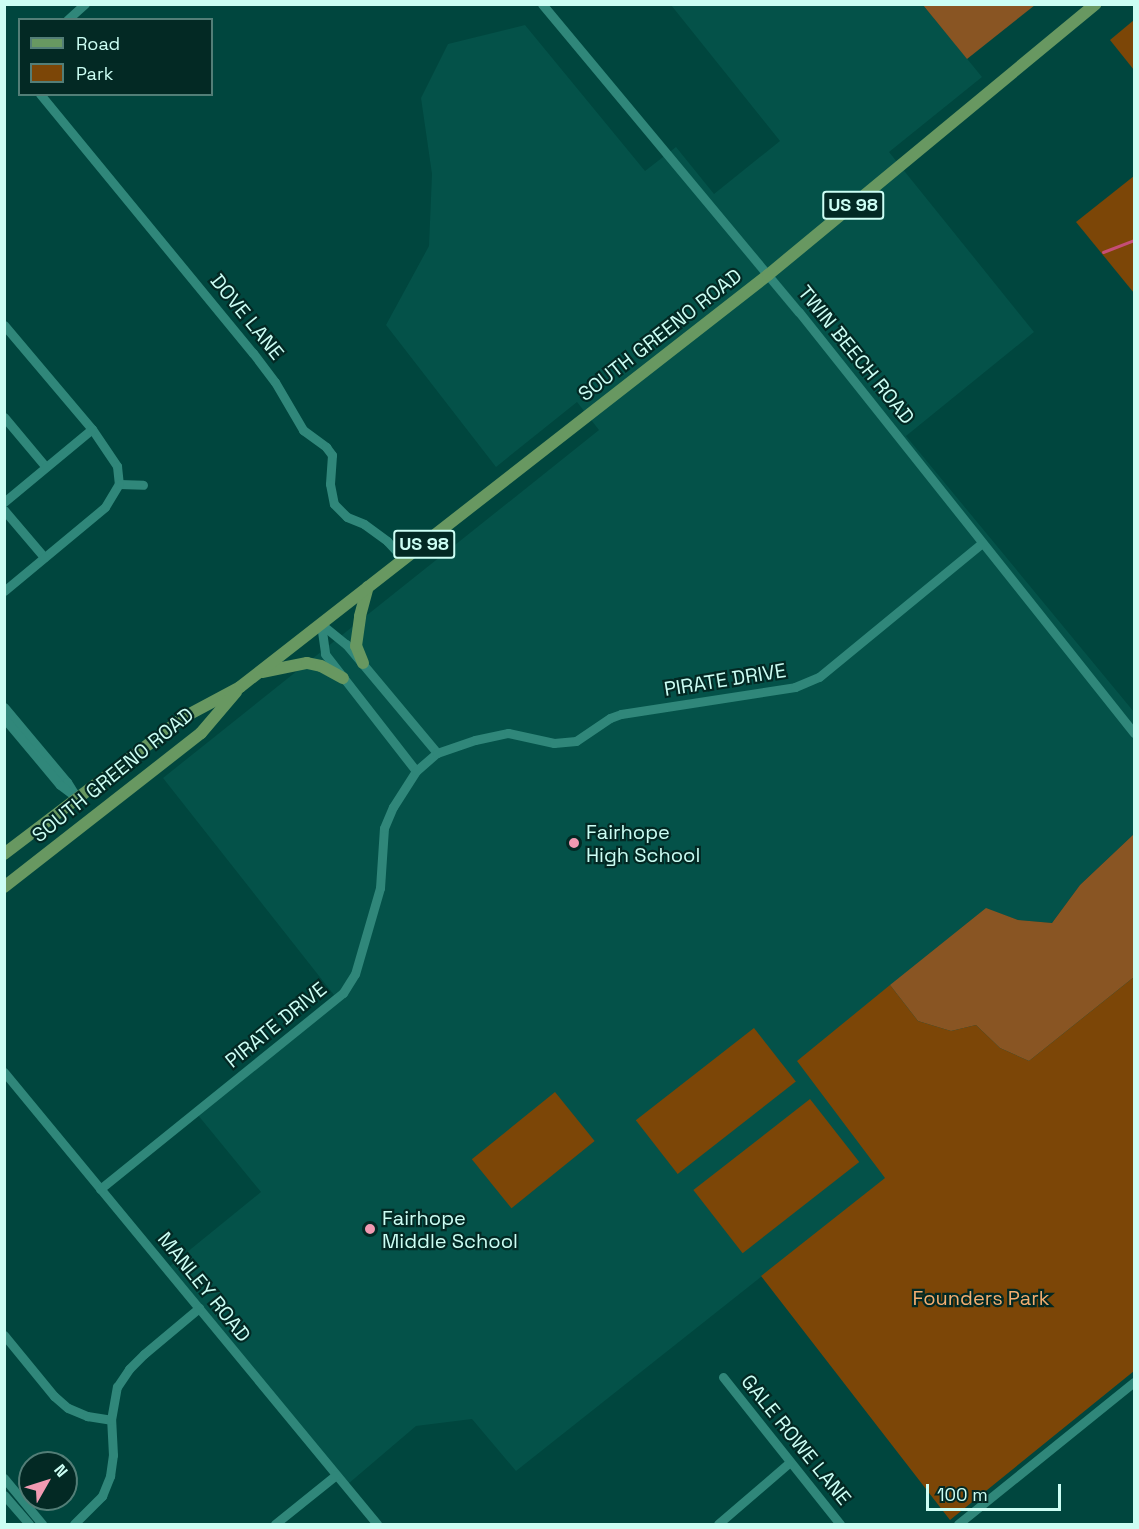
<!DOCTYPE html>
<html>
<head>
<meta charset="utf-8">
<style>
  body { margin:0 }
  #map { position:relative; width:1139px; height:1529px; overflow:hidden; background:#00463e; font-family:"Space Grotesk",sans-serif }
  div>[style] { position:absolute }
  .built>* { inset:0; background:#045249 }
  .green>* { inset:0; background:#7c4607; transform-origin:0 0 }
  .forest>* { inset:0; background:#895523 }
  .stream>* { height:3px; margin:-1.5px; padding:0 1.5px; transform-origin:1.5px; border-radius:1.5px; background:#c54d76 }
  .minor>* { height:9px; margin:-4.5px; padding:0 4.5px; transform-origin:4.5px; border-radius:4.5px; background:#30877a }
  .major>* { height:12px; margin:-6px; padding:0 6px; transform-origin:6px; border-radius:6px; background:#689861 }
  .dots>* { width:16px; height:16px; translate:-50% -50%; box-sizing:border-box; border:3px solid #032924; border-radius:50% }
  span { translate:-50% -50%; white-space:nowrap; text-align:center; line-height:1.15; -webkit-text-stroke:4.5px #032924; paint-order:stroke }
  .shield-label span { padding:2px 4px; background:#032924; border:2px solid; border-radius:4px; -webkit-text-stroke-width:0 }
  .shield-label { font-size:18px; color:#ccfef4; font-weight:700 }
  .street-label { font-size:20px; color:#ccfef4 }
  .poi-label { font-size:20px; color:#ccfef4 }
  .left { translate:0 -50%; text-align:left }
  .park-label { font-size:20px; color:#f3ae71 }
  .frame { position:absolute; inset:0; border:6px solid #ccfef4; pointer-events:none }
  .legend { position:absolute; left:18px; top:18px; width:195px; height:78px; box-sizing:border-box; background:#032924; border:2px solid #537e77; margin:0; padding:8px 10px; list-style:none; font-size:18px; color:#ccfef4 }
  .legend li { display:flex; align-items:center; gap:12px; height:30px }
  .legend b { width:30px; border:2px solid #537e77 }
  .north { position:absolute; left:18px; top:1451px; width:60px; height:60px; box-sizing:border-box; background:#032924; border:2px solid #537e77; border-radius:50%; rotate:51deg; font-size:16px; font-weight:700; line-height:24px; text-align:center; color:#ccfef4 }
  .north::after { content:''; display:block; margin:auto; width:21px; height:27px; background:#f19ab2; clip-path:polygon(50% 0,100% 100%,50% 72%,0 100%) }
  .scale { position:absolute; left:926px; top:1484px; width:135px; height:27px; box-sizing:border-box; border:3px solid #ccfef4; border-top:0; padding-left:8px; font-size:18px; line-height:21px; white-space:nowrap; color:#ccfef4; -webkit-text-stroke:4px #032924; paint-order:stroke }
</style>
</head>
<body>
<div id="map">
  <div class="built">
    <div style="clip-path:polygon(671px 5px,923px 5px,982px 77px,889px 152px,1034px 332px,906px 436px,1134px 712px,1134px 834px,1080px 885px,1052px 923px,1018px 920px,986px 909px,798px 1061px,886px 1178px,516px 1471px,472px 1419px,416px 1426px,348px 1484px,170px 1266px,261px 1192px,193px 1109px,334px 995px,163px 778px,599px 430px,577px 402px,496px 467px,386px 325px,429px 246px,432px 174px,421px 98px,448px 44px,525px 25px,645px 171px,676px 147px,714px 194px,780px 141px)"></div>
  </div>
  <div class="green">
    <div style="clip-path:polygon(1134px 20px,1134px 70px,1110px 40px)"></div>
    <div style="clip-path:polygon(1134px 176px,1134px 293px,1076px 222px)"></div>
    <div style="clip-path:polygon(1134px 977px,1134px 1371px,950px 1520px,761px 1276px,885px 1178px,797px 1061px,890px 985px,918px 1021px,951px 1031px,976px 1025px,1000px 1048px,1029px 1061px)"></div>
    <div style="left:754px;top:1028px;width:68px;height:150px;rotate:52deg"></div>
    <div style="left:555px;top:1092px;width:63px;height:107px;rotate:51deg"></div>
    <div style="left:810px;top:1099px;width:80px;height:148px;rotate:52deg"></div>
  </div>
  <div class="forest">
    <div style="clip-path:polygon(923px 5px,1035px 5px,967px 59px)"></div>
    <div style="clip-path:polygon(1134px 834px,1134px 977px,1029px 1061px,1000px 1048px,976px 1025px,951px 1031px,918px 1021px,890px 985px,986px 908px,1018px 920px,1052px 923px,1080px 885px)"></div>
  </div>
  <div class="stream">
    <div style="left:1103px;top:252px;width:33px;rotate:-21deg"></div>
  </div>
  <div class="minor">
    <div style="left:542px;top:4px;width:401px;rotate:50.2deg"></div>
    <div style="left:799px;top:312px;width:538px;rotate:51.49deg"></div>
    <div style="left:67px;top:20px;width:24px;rotate:-42deg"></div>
    <div style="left:40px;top:94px;width:335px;rotate:50.6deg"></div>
    <div style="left:253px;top:353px;width:36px;rotate:53deg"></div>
    <div style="left:275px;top:382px;width:56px;rotate:59.7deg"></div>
    <div style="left:303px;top:430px;width:29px;rotate:36deg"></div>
    <div style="left:326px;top:447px;width:10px;rotate:53deg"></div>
    <div style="left:332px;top:455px;width:29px;rotate:94deg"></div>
    <div style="left:330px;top:484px;width:20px;rotate:79deg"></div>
    <div style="left:334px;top:504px;width:18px;rotate:45deg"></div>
    <div style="left:347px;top:517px;width:18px;rotate:22deg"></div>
    <div style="left:364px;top:524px;width:29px;rotate:36deg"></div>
    <div style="left:387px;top:541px;width:25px;rotate:47deg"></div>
    <div style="left:4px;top:325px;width:136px;rotate:49.8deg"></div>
    <div style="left:92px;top:429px;width:45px;rotate:56deg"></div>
    <div style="left:117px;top:466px;width:18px;rotate:84deg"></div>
    <div style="left:4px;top:417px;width:65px;rotate:50deg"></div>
    <div style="left:119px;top:484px;width:24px;rotate:2deg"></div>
    <div style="left:4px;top:502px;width:114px;rotate:-39.7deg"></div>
    <div style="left:4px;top:510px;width:62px;rotate:49.6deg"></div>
    <div style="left:4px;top:591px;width:131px;rotate:-39.7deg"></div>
    <div style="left:105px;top:507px;width:27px;rotate:-59deg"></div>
    <div style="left:321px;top:624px;width:30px;rotate:82deg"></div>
    <div style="left:325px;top:654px;width:148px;rotate:52.1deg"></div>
    <div style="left:321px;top:624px;width:32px;rotate:39deg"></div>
    <div style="left:346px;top:644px;width:142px;rotate:50.1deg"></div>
    <div style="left:4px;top:707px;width:98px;rotate:50deg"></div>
    <div style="left:67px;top:782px;width:19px;rotate:58deg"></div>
    <div style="left:4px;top:718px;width:87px;rotate:50.1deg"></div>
    <div style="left:60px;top:785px;width:15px;rotate:37deg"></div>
    <div style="left:4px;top:1072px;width:586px;rotate:50.47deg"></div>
    <div style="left:100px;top:1189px;width:312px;rotate:-38.9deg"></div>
    <div style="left:343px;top:993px;width:22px;rotate:-58deg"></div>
    <div style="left:355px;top:974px;width:90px;rotate:-73.8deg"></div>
    <div style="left:380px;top:888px;width:60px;rotate:-86.2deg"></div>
    <div style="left:384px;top:828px;width:23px;rotate:-67deg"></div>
    <div style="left:393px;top:807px;width:43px;rotate:-57.4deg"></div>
    <div style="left:416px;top:771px;width:28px;rotate:-41deg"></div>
    <div style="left:437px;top:753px;width:40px;rotate:-18.9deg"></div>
    <div style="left:475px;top:740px;width:34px;rotate:-12deg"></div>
    <div style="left:508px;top:733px;width:47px;rotate:12.3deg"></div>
    <div style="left:554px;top:743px;width:22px;rotate:-5deg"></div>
    <div style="left:576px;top:741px;width:41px;rotate:-34.1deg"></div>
    <div style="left:610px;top:718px;width:12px;rotate:-20deg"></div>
    <div style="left:621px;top:714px;width:176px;rotate:-8.8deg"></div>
    <div style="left:795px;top:687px;width:26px;rotate:-23deg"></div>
    <div style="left:819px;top:677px;width:211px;rotate:-39.4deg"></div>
    <div style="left:4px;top:1335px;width:79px;rotate:50.7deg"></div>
    <div style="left:54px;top:1396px;width:18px;rotate:41deg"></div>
    <div style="left:68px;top:1408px;width:21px;rotate:23deg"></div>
    <div style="left:87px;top:1416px;width:24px;rotate:9deg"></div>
    <div style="left:723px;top:1377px;width:188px;rotate:51.5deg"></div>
    <div style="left:4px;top:1478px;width:60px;rotate:50.4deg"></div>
    <div style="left:4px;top:1495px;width:38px;rotate:49deg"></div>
    <div style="left:74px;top:1524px;width:40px;rotate:-45deg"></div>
    <div style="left:102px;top:1496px;width:22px;rotate:-68deg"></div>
    <div style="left:110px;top:1476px;width:21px;rotate:-82deg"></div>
    <div style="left:113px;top:1455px;width:35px;rotate:-93deg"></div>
    <div style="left:111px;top:1420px;width:34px;rotate:-80deg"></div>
    <div style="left:117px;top:1387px;width:22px;rotate:-56deg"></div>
    <div style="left:129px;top:1369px;width:21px;rotate:-45deg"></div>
    <div style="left:144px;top:1354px;width:72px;rotate:-39.9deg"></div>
    <div style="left:275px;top:1524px;width:78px;rotate:-38.8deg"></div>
    <div style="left:718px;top:1524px;width:94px;rotate:-40.7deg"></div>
    <div style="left:958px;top:1524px;width:226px;rotate:-38.9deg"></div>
  </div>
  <div class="major">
    <div style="left:363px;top:663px;width:18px;rotate:-112deg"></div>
    <div style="left:356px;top:646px;width:30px;rotate:-82deg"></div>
    <div style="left:360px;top:616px;width:30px;rotate:-75deg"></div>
    <div style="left:262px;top:672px;width:46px;rotate:-11.3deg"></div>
    <div style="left:307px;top:663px;width:14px;rotate:12deg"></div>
    <div style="left:321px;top:666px;width:25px;rotate:29deg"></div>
    <div style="left:4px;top:854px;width:228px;rotate:-37.2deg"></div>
    <div style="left:186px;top:716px;width:61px;rotate:-28.2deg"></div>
    <div style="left:240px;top:687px;width:670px;rotate:-37.97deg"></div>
    <div style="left:768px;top:275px;width:425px;rotate:-39.6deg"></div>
    <div style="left:4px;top:887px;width:250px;rotate:-38deg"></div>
    <div style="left:201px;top:733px;width:54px;rotate:-49.5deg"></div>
  </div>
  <div class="dots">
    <div style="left:574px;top:843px;background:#f19ab2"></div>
    <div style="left:370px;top:1229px;background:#f19ab2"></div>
  </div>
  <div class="shield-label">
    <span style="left:853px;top:205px">US 98</span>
    <span style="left:424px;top:544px">US 98</span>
  </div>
  <div class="street-label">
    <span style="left:247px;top:317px;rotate:51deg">DOVE LANE</span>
    <span style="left:660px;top:335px;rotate:-38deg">SOUTH GREENO ROAD</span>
    <span style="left:856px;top:355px;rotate:51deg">TWIN BEECH ROAD</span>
    <span style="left:725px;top:680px;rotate:-9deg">PIRATE DRIVE</span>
    <span style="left:113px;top:775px;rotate:-39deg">SOUTH GREENO ROAD</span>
    <span style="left:276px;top:1025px;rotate:-39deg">PIRATE DRIVE</span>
    <span style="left:204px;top:1287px;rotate:51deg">MANLEY ROAD</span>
    <span style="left:796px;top:1440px;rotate:51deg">GALE ROWE LANE</span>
  </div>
  <div class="poi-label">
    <span class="left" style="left:586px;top:844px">Fairhope<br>High School</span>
    <span class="left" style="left:382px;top:1230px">Fairhope<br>Middle School</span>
  </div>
  <div class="park-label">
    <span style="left:981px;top:1298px">Founders Park</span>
  </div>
  <div class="frame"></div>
  <ul class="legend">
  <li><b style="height:8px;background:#689861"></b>Road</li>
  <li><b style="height:16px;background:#7c4607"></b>Park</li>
  </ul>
  <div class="north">N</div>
  <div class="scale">100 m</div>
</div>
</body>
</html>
